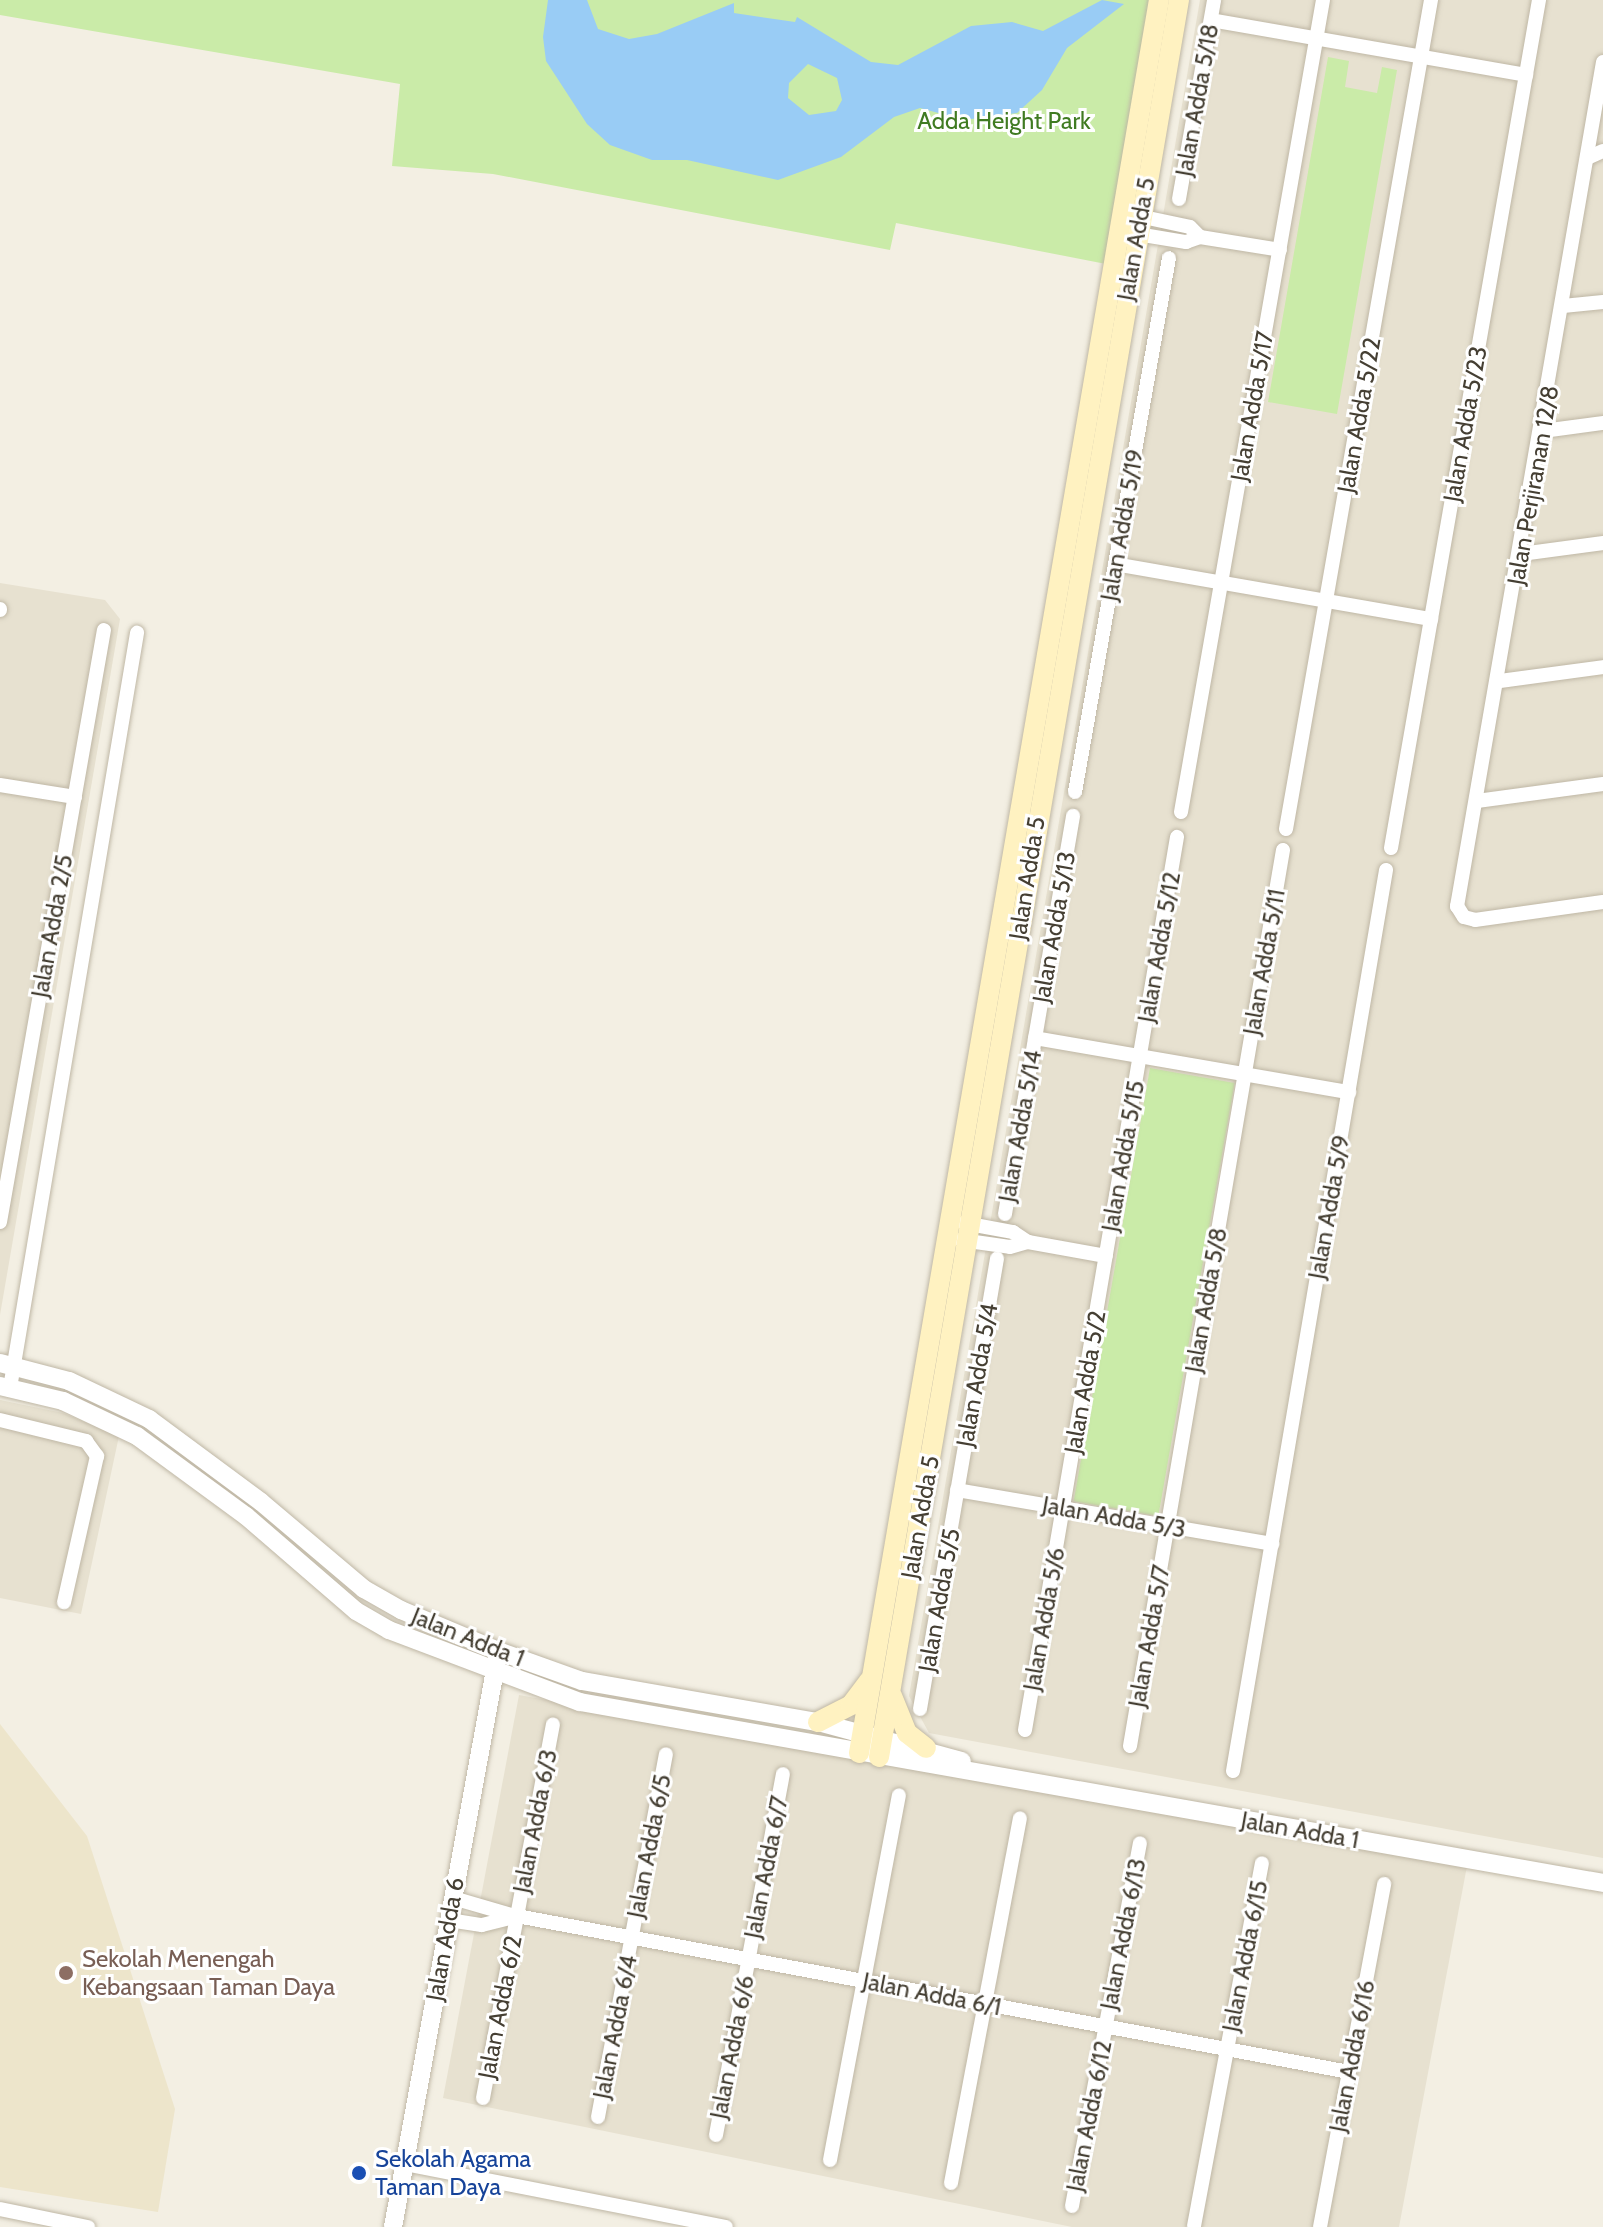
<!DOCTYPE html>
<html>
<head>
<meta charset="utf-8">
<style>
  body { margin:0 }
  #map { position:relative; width:1603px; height:2227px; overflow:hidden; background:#f3efe3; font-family:Cabin,sans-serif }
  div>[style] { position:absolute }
  .residential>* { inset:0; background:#e7e1d0 }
  .education>* { inset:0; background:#ede5cb }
  .green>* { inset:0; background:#caeba8; transform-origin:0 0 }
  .water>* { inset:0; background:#99ccf5 }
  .roads { filter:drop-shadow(0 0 2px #bfb7a5) drop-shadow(0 0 2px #bfb7a5) }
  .minor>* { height:14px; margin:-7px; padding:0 7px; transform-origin:7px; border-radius:7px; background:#fff }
  .tertiary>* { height:18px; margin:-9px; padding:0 9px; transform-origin:9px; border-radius:9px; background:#fff }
  .secondary>* { height:20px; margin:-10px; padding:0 10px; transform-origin:10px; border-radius:10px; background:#fff2c1 }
  .dots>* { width:22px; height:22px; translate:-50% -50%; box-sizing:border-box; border:4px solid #fff; border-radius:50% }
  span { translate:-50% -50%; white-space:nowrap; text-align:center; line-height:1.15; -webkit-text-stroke:6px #fff; paint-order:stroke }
  .street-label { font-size:24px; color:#453f33 }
  .park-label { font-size:24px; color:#407b22 }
  .education-label { font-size:24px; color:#785e54 }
  .left { translate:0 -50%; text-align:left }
  .transit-label { font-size:24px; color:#164399 }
</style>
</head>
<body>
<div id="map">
  <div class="residential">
    <div style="clip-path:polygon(1200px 0,1603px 0,1603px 1858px,929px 1733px,909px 1696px)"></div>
    <div style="clip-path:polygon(0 583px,105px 600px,120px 619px,0 1315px)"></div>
    <div style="clip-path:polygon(0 1400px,63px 1413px,119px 1436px,81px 1614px,0 1598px)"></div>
    <div style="clip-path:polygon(519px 1695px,1467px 1866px,1399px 2227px,1072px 2227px,443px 2098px)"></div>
  </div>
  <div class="education">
    <div style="clip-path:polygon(0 1724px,87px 1836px,175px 2109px,158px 2212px,0 2187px)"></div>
  </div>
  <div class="green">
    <div style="clip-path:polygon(0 0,1155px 0,1106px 264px,896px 223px,890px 250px,493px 174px,392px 166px,400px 84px,0 15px)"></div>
    <div style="clip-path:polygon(1328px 57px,1349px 61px,1345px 87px,1377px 93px,1382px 67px,1397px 70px,1337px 414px,1268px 402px)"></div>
    <div style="left:1150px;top:1068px;width:86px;height:440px;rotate:10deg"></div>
  </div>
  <div class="water">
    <div style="clip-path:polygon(evenodd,548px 0,587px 0,598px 29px,629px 39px,657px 34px,734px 3px,734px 13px,795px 22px,797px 17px,871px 62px,898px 65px,971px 26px,1012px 22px,1043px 31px,1102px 0,1124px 4px,1067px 48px,1042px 90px,1017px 113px,964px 120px,920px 108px,894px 117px,841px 157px,778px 180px,687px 160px,652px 160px,610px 145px,587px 124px,546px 61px,543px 37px,548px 0,808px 64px,837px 78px,842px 100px,836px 111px,809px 115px,788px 98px,789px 83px,808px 64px)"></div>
  </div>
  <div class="roads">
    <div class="minor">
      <div style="left:1211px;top:20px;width:320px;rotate:9.9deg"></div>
      <div style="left:1603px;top:62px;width:857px;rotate:99.81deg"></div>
      <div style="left:1457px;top:906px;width:13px;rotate:58deg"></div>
      <div style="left:1464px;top:917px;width:11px;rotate:15deg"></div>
      <div style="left:1475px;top:920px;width:129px;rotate:-8deg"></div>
      <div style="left:1587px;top:158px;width:17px;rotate:-24deg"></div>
      <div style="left:1179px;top:199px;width:202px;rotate:-80deg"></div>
      <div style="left:1134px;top:215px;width:57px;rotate:12.1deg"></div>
      <div style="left:1190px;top:227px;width:14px;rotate:45deg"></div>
      <div style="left:1131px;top:233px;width:56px;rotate:9.3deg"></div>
      <div style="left:1186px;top:242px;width:15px;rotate:-20deg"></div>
      <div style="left:1200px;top:237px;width:81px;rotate:9.2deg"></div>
      <div style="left:1563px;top:306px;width:40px;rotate:-5.7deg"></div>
      <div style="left:1543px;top:431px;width:61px;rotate:-7.6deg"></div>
      <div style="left:1521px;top:554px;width:83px;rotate:-7.6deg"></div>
      <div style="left:1115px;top:564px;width:321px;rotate:9.9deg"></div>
      <div style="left:0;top:610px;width:1px;rotate:-90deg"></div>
      <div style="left:1500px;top:681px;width:104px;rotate:-7.7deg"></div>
      <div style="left:0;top:785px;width:76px;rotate:9.1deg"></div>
      <div style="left:1075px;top:792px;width:542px;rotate:-80.02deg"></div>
      <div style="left:1477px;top:801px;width:127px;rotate:-7.7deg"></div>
      <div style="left:1181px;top:812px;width:824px;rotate:-80.08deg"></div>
      <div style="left:1286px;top:829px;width:842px;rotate:-80.08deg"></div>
      <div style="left:1391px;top:848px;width:861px;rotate:-80.1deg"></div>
      <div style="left:1035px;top:1038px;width:319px;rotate:9.8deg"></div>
      <div style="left:1005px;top:1214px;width:404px;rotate:-80.3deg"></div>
      <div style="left:0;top:1222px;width:601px;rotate:-80.04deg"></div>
      <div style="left:964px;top:1223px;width:50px;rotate:10.4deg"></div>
      <div style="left:1013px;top:1232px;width:18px;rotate:34deg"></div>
      <div style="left:961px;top:1240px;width:49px;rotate:8.1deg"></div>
      <div style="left:1010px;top:1247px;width:19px;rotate:-16deg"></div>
      <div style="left:1028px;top:1242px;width:79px;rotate:10.2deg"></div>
      <div style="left:10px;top:1388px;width:766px;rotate:-80.45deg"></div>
      <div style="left:0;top:1420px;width:89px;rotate:13.7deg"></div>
      <div style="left:86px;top:1441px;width:19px;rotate:54deg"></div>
      <div style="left:97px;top:1456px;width:150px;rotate:102.7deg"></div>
      <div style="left:957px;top:1490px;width:320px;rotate:9.7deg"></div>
      <div style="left:920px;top:1709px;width:457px;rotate:-80.3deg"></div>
      <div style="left:1025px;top:1730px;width:906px;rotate:-80.34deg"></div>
      <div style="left:1130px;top:1746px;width:909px;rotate:-80.31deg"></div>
      <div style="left:1233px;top:1771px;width:914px;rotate:-80.36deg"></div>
      <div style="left:453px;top:1898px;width:65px;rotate:16.2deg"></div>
      <div style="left:449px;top:1920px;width:33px;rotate:9deg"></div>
      <div style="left:482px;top:1925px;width:36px;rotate:-14deg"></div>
      <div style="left:517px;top:1916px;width:846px;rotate:10.62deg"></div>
      <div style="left:483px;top:2098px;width:380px;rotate:-79.4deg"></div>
      <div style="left:598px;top:2117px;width:369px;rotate:-79.4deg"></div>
      <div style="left:716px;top:2135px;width:367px;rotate:-79.5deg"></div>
      <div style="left:830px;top:2160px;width:371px;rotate:-79.3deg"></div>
      <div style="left:405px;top:2164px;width:327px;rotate:11.1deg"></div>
      <div style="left:951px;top:2183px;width:371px;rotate:-79.3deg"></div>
      <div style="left:1072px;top:2206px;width:369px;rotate:-79.4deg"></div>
      <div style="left:0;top:2209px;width:90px;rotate:11.6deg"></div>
      <div style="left:1194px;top:2226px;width:369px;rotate:-79.4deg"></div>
      <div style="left:1320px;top:2227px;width:349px;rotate:-79.4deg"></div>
    </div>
    <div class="tertiary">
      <div style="left:0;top:1363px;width:71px;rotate:14.6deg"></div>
      <div style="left:69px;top:1381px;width:89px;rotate:25.4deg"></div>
      <div style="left:149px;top:1419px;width:139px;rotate:36.5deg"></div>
      <div style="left:261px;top:1502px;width:135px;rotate:40.2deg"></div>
      <div style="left:364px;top:1589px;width:43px;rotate:29.6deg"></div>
      <div style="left:401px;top:1610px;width:105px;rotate:22.9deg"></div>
      <div style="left:498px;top:1651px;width:89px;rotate:19.7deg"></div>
      <div style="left:582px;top:1681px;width:240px;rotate:9.9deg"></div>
      <div style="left:818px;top:1722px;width:149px;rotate:15.2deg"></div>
      <div style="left:0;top:1386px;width:65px;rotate:13.4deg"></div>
      <div style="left:63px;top:1401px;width:82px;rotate:25.3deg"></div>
      <div style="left:137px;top:1436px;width:135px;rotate:36.3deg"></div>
      <div style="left:246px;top:1516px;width:145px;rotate:40.8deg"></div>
      <div style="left:356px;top:1611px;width:38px;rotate:30deg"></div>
      <div style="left:389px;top:1630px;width:204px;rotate:20.7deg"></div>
      <div style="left:580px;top:1702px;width:1039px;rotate:10.03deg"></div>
      <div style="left:393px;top:2227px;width:577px;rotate:-79.62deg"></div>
    </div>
    <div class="secondary">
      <div style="left:892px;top:1696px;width:40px;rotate:68deg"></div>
      <div style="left:907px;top:1733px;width:24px;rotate:38deg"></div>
      <div style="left:818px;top:1722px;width:37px;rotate:-27deg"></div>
      <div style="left:851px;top:1705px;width:30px;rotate:-53deg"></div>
      <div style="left:859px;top:1753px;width:1778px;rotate:-80.29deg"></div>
      <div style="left:879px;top:1757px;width:1782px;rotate:-80.31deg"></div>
    </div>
  </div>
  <div class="dots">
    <div style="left:66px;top:1973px;background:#8d6e63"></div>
    <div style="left:359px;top:2173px;background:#1a4fb4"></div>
  </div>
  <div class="street-label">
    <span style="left:1197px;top:100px;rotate:-80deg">Jalan Adda 5/18</span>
    <span style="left:1136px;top:239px;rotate:-80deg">Jalan Adda 5</span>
    <span style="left:1252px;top:406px;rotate:-80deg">Jalan Adda 5/17</span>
    <span style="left:1359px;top:415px;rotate:-80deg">Jalan Adda 5/22</span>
    <span style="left:1465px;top:424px;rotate:-80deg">Jalan Adda 5/23</span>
    <span style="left:1533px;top:485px;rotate:-80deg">Jalan Perjiranan 12/8</span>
    <span style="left:1122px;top:525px;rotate:-80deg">Jalan Adda 5/19</span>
    <span style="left:1027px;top:878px;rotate:-81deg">Jalan Adda 5</span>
    <span style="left:52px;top:926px;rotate:-80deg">Jalan Adda 2/5</span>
    <span style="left:1054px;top:927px;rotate:-80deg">Jalan Adda 5/13</span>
    <span style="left:1159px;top:947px;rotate:-80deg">Jalan Adda 5/12</span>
    <span style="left:1264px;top:962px;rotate:-80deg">Jalan Adda 5/11</span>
    <span style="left:1020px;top:1126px;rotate:-80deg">Jalan Adda 5/14</span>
    <span style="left:1123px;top:1156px;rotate:-80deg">Jalan Adda 5/15</span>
    <span style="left:1329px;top:1207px;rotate:-80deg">Jalan Adda 5/9</span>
    <span style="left:1206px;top:1300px;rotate:-80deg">Jalan Adda 5/8</span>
    <span style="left:977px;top:1375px;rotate:-80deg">Jalan Adda 5/4</span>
    <span style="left:1085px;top:1382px;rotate:-80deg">Jalan Adda 5/2</span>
    <span style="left:920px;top:1517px;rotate:-80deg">Jalan Adda 5</span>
    <span style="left:1114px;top:1517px;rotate:10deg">Jalan Adda 5/3</span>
    <span style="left:939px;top:1600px;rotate:-80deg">Jalan Adda 5/5</span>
    <span style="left:1044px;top:1619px;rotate:-80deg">Jalan Adda 5/6</span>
    <span style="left:1149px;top:1636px;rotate:-80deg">Jalan Adda 5/7</span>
    <span style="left:468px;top:1637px;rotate:22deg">Jalan Adda 1</span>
    <span style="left:535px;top:1821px;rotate:-79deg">Jalan Adda 6/3</span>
    <span style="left:1300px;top:1830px;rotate:10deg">Jalan Adda 1</span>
    <span style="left:649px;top:1846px;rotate:-79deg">Jalan Adda 6/5</span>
    <span style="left:766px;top:1867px;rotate:-79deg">Jalan Adda 6/7</span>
    <span style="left:1123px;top:1934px;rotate:-79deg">Jalan Adda 6/13</span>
    <span style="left:445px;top:1939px;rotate:-80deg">Jalan Adda 6</span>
    <span style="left:1245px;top:1956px;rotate:-79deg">Jalan Adda 6/15</span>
    <span style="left:932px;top:1994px;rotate:11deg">Jalan Adda 6/1</span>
    <span style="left:500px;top:2007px;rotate:-79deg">Jalan Adda 6/2</span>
    <span style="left:615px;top:2027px;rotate:-79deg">Jalan Adda 6/4</span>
    <span style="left:732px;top:2047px;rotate:-79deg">Jalan Adda 6/6</span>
    <span style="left:1352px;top:2056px;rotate:-79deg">Jalan Adda 6/16</span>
    <span style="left:1089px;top:2116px;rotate:-79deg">Jalan Adda 6/12</span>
  </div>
  <div class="park-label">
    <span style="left:1004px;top:121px">Adda Height Park</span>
  </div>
  <div class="education-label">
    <span class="left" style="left:82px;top:1973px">Sekolah Menengah<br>Kebangsaan Taman Daya</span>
  </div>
  <div class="transit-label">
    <span class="left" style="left:375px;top:2173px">Sekolah Agama<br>Taman Daya</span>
  </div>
</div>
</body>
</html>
